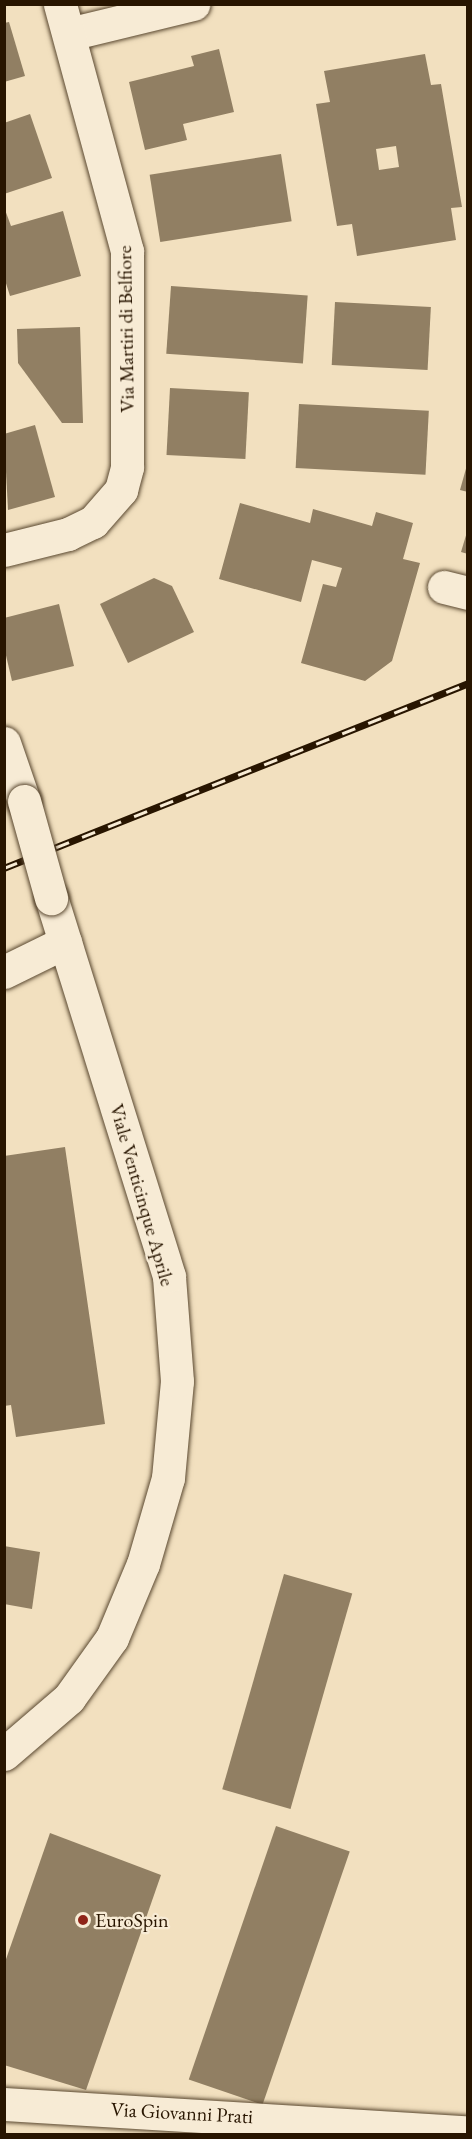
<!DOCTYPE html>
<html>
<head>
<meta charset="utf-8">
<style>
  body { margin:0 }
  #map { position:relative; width:472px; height:2139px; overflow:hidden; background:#f2e0bf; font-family:"EB Garamond",serif }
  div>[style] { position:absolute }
  .building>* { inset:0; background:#917f63; transform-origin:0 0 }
  .roads { filter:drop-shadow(0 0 2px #5a4830) drop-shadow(0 0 2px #5a4830) }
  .minor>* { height:33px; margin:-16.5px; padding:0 16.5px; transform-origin:16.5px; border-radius:16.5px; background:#f7ebd5 }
  .rail>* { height:7px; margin-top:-3.5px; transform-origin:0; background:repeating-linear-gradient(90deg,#f7ebd5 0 14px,#281500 0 28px); box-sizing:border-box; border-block:2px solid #281500 }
  .bridges { filter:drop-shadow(0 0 2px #5a4830) drop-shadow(0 0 2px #5a4830) }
  .minor-bridge>* { height:33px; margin:-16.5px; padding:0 16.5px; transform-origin:16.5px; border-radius:16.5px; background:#f7ebd5 }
  .dots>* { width:16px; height:16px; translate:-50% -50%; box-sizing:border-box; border:3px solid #f7ebd5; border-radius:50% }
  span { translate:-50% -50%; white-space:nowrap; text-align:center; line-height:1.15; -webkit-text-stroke:4.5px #f7ebd5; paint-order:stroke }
  .street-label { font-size:20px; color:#281500 }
  .poi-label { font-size:20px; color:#281500 }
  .left { translate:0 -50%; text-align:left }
  .frame { position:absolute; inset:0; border:6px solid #281500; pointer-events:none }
</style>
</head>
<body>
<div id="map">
  <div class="building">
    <div style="clip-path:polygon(9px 22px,25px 76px,4px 82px,4px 23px)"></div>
    <div style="clip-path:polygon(219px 49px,234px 112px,183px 124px,187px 140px,145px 150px,129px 82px,194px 66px,191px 56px)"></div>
    <div style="clip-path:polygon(evenodd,425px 54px,431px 85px,441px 84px,462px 207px,451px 208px,456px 240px,357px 256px,352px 224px,337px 226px,316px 104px,330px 102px,324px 71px,425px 54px,396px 146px,399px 167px,379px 170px,376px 149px,396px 146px)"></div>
    <div style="clip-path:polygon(30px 114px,52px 178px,4px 194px,4px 123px)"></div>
    <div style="left:281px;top:154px;width:68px;height:133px;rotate:81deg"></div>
    <div style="clip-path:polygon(4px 207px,11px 226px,63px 211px,81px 276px,10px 296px,4px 277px)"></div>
    <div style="left:171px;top:286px;width:137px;height:68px;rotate:4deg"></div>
    <div style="left:335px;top:302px;width:96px;height:63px;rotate:3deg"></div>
    <div style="clip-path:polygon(80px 327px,83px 423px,62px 423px,18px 363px,17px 329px)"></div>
    <div style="left:170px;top:388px;width:79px;height:67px;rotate:3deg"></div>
    <div style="left:299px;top:404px;width:130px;height:64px;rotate:3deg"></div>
    <div style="clip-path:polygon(35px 425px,55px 497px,8px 510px,4px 434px)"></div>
    <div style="clip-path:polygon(467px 465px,468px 465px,468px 492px,460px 490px)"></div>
    <div style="clip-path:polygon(240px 503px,310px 523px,313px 509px,372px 526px,376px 512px,413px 523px,403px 559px,420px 563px,392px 661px,365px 681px,301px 663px,323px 584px,336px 587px,342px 568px,312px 560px,301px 602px,219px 579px)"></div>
    <div style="clip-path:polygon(467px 532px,468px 532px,468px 554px,461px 552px)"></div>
    <div style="clip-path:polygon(154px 578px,172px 586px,194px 632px,128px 663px,100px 604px)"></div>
    <div style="clip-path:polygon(59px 604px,74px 666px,12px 681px,4px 647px,4px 618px)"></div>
    <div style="clip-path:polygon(65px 1147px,105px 1424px,16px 1437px,11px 1405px,4px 1406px,4px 1156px)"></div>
    <div style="clip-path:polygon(4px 1546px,40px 1552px,32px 1609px,4px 1604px)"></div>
    <div style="left:284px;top:1574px;width:71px;height:224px;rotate:16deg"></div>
    <div style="left:276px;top:1826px;width:78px;height:268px;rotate:19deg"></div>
    <div style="clip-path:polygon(50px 1833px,161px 1875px,86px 2090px,4px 2065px,4px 1965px)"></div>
  </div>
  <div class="roads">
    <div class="minor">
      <div style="left:69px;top:34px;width:128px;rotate:-13.6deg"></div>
      <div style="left:4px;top:550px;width:66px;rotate:-14deg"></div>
      <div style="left:68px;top:534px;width:28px;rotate:-26deg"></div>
      <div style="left:93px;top:522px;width:43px;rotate:-48.8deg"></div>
      <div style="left:121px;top:490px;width:24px;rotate:-75deg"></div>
      <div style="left:127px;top:467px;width:216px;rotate:-90deg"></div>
      <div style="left:127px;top:251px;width:256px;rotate:-105.2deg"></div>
      <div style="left:444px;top:587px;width:25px;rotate:14deg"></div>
      <div style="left:4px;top:743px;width:61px;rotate:71deg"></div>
      <div style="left:4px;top:972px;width:68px;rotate:-26.2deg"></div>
      <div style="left:4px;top:1754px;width:86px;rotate:-40.7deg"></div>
      <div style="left:69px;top:1698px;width:74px;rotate:-54.4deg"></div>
      <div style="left:112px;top:1638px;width:80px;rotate:-67.3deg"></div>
      <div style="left:143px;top:1564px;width:90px;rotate:-73.8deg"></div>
      <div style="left:168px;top:1478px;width:97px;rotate:-84.7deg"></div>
      <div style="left:177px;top:1381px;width:105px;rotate:-94.4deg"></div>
      <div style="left:169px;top:1276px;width:396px;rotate:-107.3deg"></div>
      <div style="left:4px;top:2104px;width:465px;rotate:3.5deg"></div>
    </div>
  </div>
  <div class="rail">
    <div style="left:4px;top:868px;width:500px;rotate:-21.7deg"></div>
  </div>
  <div class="bridges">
    <div class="minor-bridge">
      <div style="left:24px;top:801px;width:101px;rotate:74.4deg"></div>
    </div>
  </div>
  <div class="dots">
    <div style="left:83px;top:1920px;background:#8f2418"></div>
  </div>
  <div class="street-label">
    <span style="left:126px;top:329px;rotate:-91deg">Via Martiri di Belfiore</span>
    <span style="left:142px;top:1195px;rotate:74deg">Viale Venticinque Aprile</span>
    <span style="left:182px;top:2113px;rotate:3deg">Via Giovanni Prati</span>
  </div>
  <div class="poi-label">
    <span class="left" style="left:95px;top:1920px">EuroSpin</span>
  </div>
  <div class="frame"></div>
</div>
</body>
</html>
